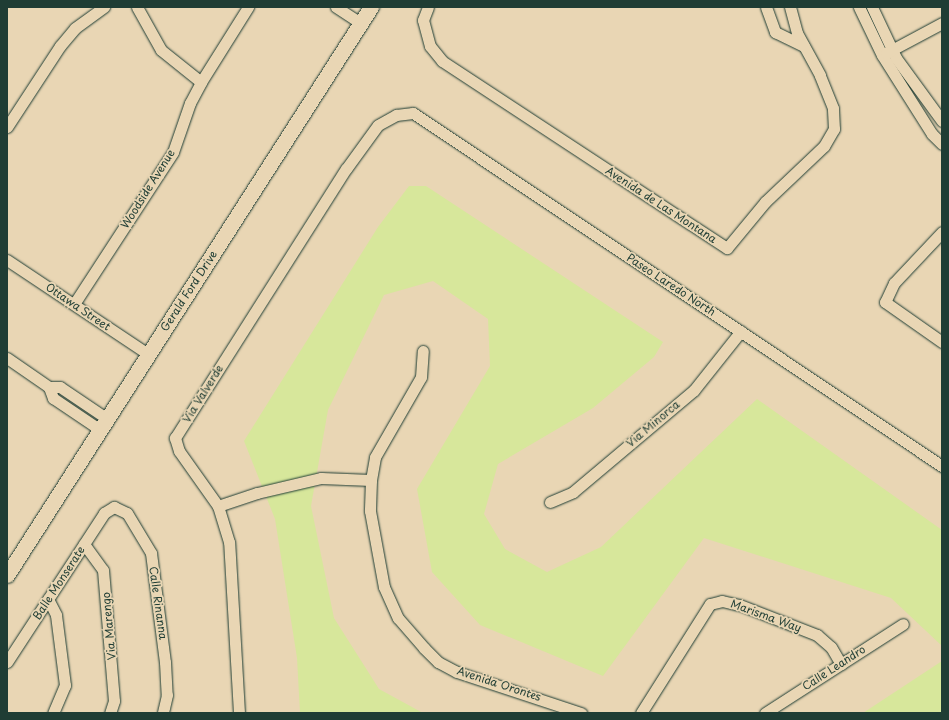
<!DOCTYPE html>
<html>
<head>
<meta charset="utf-8">
<style>
  body { margin:0 }
  #map { position:relative; width:949px; height:720px; overflow:hidden; background:#e9d6b4; font-family:"Playpen Sans",sans-serif }
  div>[style] { position:absolute }
  .green>* { inset:0; background:#d7e79b }
  .roads { filter:drop-shadow(0 0 1px #1f3d34) drop-shadow(0 0 1px #1f3d34) }
  .street>* { height:11px; margin:-5.5px; padding:0 5.5px; transform-origin:5.5px; border-radius:5.5px; background:#e9d6b4 }
  .secondary>* { height:15px; margin:-7.5px; padding:0 7.5px; transform-origin:7.5px; border-radius:7.5px; background:#e9d6b4 }
  span { translate:-50% -50%; white-space:nowrap; text-align:center; line-height:1.15; -webkit-text-stroke:3.5px #e9d6b4; paint-order:stroke }
  .street-label { font-size:11px; color:#1f3d34 }
  .frame { position:absolute; inset:0; border:8px solid #1f3d34; pointer-events:none }
</style>
</head>
<body>
<div id="map">
  <div class="green">
    <div style="clip-path:polygon(409px 186px,426px 186px,663px 342px,654px 357px,593px 408px,498px 464px,484px 514px,505px 549px,547px 572px,601px 547px,757px 399px,942px 530px,942px 646px,891px 598px,704px 538px,603px 676px,480px 625px,432px 572px,417px 489px,490px 366px,488px 319px,433px 281px,384px 295px,328px 410px,311px 506px,334px 618px,379px 689px,423px 713px,300px 713px,297px 658px,275px 519px,244px 441px,378px 227px)"></div>
    <div style="clip-path:polygon(942px 661px,942px 713px,863px 713px)"></div>
  </div>
  <div class="roads">
    <div class="street">
      <div style="left:137px;top:7px;width:49px;rotate:60.8deg"></div>
      <div style="left:161px;top:50px;width:51px;rotate:38.7deg"></div>
      <div style="left:336px;top:7px;width:30px;rotate:33deg"></div>
      <div style="left:428px;top:7px;width:14px;rotate:111deg"></div>
      <div style="left:423px;top:20px;width:27px;rotate:75deg"></div>
      <div style="left:430px;top:46px;width:19px;rotate:51deg"></div>
      <div style="left:442px;top:61px;width:341px;rotate:33.3deg"></div>
      <div style="left:727px;top:248px;width:60px;rotate:-50.4deg"></div>
      <div style="left:765px;top:202px;width:81px;rotate:-43.5deg"></div>
      <div style="left:824px;top:146px;width:20px;rotate:-60deg"></div>
      <div style="left:834px;top:129px;width:21px;rotate:-93deg"></div>
      <div style="left:833px;top:108px;width:35px;rotate:-112deg"></div>
      <div style="left:820px;top:75px;width:48px;rotate:-118.7deg"></div>
      <div style="left:797px;top:33px;width:27px;rotate:-105deg"></div>
      <div style="left:766px;top:7px;width:27px;rotate:70deg"></div>
      <div style="left:775px;top:32px;width:32px;rotate:26deg"></div>
      <div style="left:859px;top:7px;width:53px;rotate:64.4deg"></div>
      <div style="left:882px;top:55px;width:93px;rotate:57.7deg"></div>
      <div style="left:932px;top:134px;width:14px;rotate:45deg"></div>
      <div style="left:872px;top:7px;width:56px;rotate:64.8deg"></div>
      <div style="left:896px;top:58px;width:78px;rotate:53.9deg"></div>
      <div style="left:886px;top:53px;width:64px;rotate:-28.2deg"></div>
      <div style="left:7px;top:127px;width:97px;rotate:-56.8deg"></div>
      <div style="left:60px;top:46px;width:23px;rotate:-50deg"></div>
      <div style="left:75px;top:28px;width:36px;rotate:-36deg"></div>
      <div style="left:942px;top:232px;width:70px;rotate:133.3deg"></div>
      <div style="left:894px;top:283px;width:21px;rotate:115deg"></div>
      <div style="left:885px;top:302px;width:70px;rotate:35.1deg"></div>
      <div style="left:7px;top:260px;width:169px;rotate:33.7deg"></div>
      <div style="left:74px;top:304px;width:181px;rotate:-56.9deg"></div>
      <div style="left:173px;top:152px;width:52px;rotate:-70.9deg"></div>
      <div style="left:190px;top:103px;width:24px;rotate:-62deg"></div>
      <div style="left:201px;top:82px;width:89px;rotate:-57.9deg"></div>
      <div style="left:7px;top:358px;width:51px;rotate:34.6deg"></div>
      <div style="left:49px;top:387px;width:12px;rotate:70deg"></div>
      <div style="left:53px;top:398px;width:55px;rotate:34deg"></div>
      <div style="left:49px;top:387px;width:11px"></div>
      <div style="left:60px;top:387px;width:55px;rotate:34deg"></div>
      <div style="left:371px;top:480px;width:23px;rotate:-80deg"></div>
      <div style="left:375px;top:457px;width:92px;rotate:-60.1deg"></div>
      <div style="left:421px;top:377px;width:26px;rotate:-86deg"></div>
      <div style="left:550px;top:502px;width:25px;rotate:-23deg"></div>
      <div style="left:573px;top:492px;width:158px;rotate:-40.1deg"></div>
      <div style="left:694px;top:390px;width:75px;rotate:-51.5deg"></div>
      <div style="left:218px;top:506px;width:41px;rotate:-18.4deg"></div>
      <div style="left:257px;top:493px;width:66px;rotate:-13.2deg"></div>
      <div style="left:321px;top:478px;width:50px;rotate:2.3deg"></div>
      <div style="left:371px;top:480px;width:31px;rotate:92deg"></div>
      <div style="left:370px;top:511px;width:77px;rotate:79.6deg"></div>
      <div style="left:384px;top:587px;width:34px;rotate:66deg"></div>
      <div style="left:398px;top:618px;width:40px;rotate:49deg"></div>
      <div style="left:424px;top:648px;width:20px;rotate:45deg"></div>
      <div style="left:438px;top:662px;width:21px;rotate:28deg"></div>
      <div style="left:457px;top:672px;width:131px;rotate:18.3deg"></div>
      <div style="left:84px;top:544px;width:32px;rotate:54deg"></div>
      <div style="left:103px;top:570px;width:131px;rotate:85.2deg"></div>
      <div style="left:114px;top:701px;width:13px;rotate:108deg"></div>
      <div style="left:48px;top:599px;width:18px;rotate:63deg"></div>
      <div style="left:56px;top:615px;width:71px;rotate:82.7deg"></div>
      <div style="left:65px;top:685px;width:30px;rotate:113deg"></div>
      <div style="left:7px;top:662px;width:178px;rotate:-56.9deg"></div>
      <div style="left:104px;top:513px;width:12px;rotate:-31deg"></div>
      <div style="left:114px;top:507px;width:14px;rotate:25deg"></div>
      <div style="left:127px;top:513px;width:47px;rotate:59deg"></div>
      <div style="left:151px;top:553px;width:110px;rotate:82.7deg"></div>
      <div style="left:165px;top:662px;width:33px;rotate:87deg"></div>
      <div style="left:167px;top:695px;width:18px;rotate:103deg"></div>
      <div style="left:239px;top:713px;width:171px;rotate:-93.3deg"></div>
      <div style="left:229px;top:542px;width:38px;rotate:-107deg"></div>
      <div style="left:218px;top:506px;width:67px;rotate:-125.3deg"></div>
      <div style="left:179px;top:451px;width:14px;rotate:-107deg"></div>
      <div style="left:175px;top:438px;width:319px;rotate:-57.6deg"></div>
      <div style="left:346px;top:169px;width:54px;rotate:-54deg"></div>
      <div style="left:378px;top:125px;width:21px;rotate:-29deg"></div>
      <div style="left:396px;top:115px;width:17px;rotate:-7deg"></div>
      <div style="left:413px;top:113px;width:636px;rotate:33.72deg"></div>
      <div style="left:641px;top:713px;width:129px;rotate:-57.7deg"></div>
      <div style="left:710px;top:604px;width:12px;rotate:-14deg"></div>
      <div style="left:722px;top:601px;width:18px;rotate:13deg"></div>
      <div style="left:740px;top:605px;width:83px;rotate:21.3deg"></div>
      <div style="left:817px;top:635px;width:18px;rotate:41deg"></div>
      <div style="left:831px;top:647px;width:20px;rotate:60deg"></div>
      <div style="left:765px;top:713px;width:164px;rotate:-32.8deg"></div>
    </div>
    <div class="secondary">
      <div style="left:7px;top:575px;width:675px;rotate:-57.35deg"></div>
    </div>
  </div>
  <div class="street-label">
    <span style="left:148px;top:189px;rotate:-58deg">Woodside Avenue</span>
    <span style="left:661px;top:205px;rotate:33deg">Avenida de Las Montana</span>
    <span style="left:671px;top:285px;rotate:33deg">Paseo Laredo North</span>
    <span style="left:189px;top:291px;rotate:-57deg">Gerald Ford Drive</span>
    <span style="left:78px;top:307px;rotate:34deg">Ottawa Street</span>
    <span style="left:203px;top:394px;rotate:-58deg">Via Valverde</span>
    <span style="left:653px;top:424px;rotate:-40deg">Via Minorca</span>
    <span style="left:59px;top:583px;rotate:-57deg">Balle Monserate</span>
    <span style="left:158px;top:603px;rotate:82deg">Calle Rinanna</span>
    <span style="left:766px;top:616px;rotate:20deg">Marisma Way</span>
    <span style="left:109px;top:626px;rotate:-95deg">Via Marengo</span>
    <span style="left:834px;top:668px;rotate:-33deg">Calle Leandro</span>
    <span style="left:499px;top:684px;rotate:18deg">Avenida Orontes</span>
  </div>
  <div class="frame"></div>
</div>
</body>
</html>
